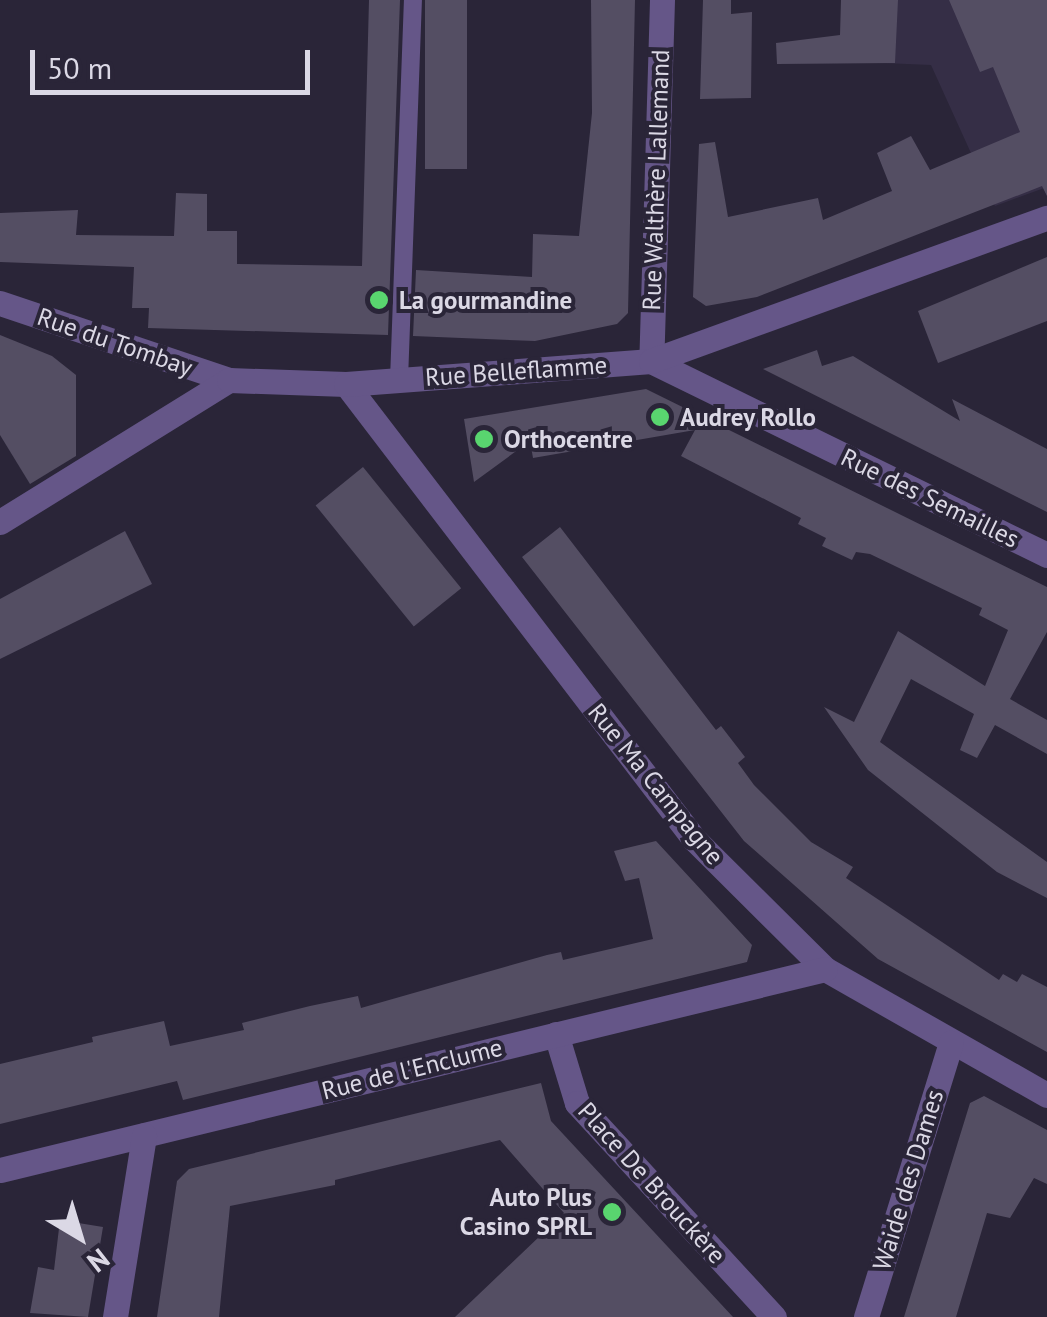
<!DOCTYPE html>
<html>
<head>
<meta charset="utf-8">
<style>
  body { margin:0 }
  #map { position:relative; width:1047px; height:1317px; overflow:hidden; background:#2a2538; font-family:"PT Sans",sans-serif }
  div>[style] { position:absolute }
  .built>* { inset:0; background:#352e46 }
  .building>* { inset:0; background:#544e63; transform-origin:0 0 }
  .service>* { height:18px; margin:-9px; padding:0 9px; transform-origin:9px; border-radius:9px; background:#655688 }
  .minor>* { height:25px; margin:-12.5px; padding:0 12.5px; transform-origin:12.5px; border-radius:12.5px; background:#655688 }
  .dots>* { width:28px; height:28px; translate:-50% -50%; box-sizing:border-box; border:5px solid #2a2538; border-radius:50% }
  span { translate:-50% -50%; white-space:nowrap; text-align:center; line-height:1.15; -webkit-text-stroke:8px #2a2538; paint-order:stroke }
  .street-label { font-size:25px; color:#dbd8e5 }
  .poi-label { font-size:25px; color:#dbd8e5; font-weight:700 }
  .left { translate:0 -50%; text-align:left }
  .right { translate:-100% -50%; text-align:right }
  .north { position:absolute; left:30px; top:1187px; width:100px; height:100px; -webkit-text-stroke:8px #2a2538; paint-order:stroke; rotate:142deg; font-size:28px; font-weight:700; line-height:40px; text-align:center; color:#dbd8e5 }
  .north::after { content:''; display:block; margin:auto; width:35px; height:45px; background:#dbd8e5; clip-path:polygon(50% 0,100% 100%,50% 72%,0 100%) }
  .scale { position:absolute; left:30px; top:50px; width:280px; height:45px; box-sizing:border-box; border:5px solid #dbd8e5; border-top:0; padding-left:12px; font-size:30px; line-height:35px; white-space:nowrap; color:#dbd8e5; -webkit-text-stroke:8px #2a2538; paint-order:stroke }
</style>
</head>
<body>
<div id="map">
  <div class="built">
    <div style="clip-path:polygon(861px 0,1047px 0,1047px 187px,995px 206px,931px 65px,859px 62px)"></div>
  </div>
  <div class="building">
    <div style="clip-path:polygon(369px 0,400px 0,388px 335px,148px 328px,149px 308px,132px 308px,134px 267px,0 262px,0 213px,78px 210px,76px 235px,174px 236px,176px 193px,207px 194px,207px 231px,237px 231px,237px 264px,362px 266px)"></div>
    <div style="left:425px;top:0;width:42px;height:169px"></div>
    <div style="clip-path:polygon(591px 0,635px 0,628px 313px,617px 324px,535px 341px,413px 336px,416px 270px,532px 277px,533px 234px,579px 236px,592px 113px)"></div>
    <div style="clip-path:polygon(703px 0,731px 0,731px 14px,752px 12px,751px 98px,700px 99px)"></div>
    <div style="clip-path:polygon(841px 0,898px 0,895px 63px,777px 64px,776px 43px,840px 35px)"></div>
    <div style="clip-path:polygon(949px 0,1047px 0,1047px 196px,1042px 186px,757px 297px,706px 306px,693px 297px,699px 144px,715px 142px,728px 217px,818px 198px,823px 220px,892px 191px,877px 153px,911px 136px,930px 170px,1020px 132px,993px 67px,980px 72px)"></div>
    <div style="clip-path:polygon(1047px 257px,1047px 321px,938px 363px,918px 311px)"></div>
    <div style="clip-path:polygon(0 335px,52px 356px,76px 375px,76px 456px,30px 484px,0 435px)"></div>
    <div style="clip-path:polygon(817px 350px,822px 366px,853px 356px,960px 421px,952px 399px,1047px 449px,1047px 512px,763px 369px)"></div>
    <div style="clip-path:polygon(646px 389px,1047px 587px,1047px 632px,1010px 699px,1047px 720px,1047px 754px,995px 725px,977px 758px,960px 750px,974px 714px,911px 679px,880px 742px,1047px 862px,1047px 898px,997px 872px,868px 770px,824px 707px,854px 722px,898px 631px,985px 686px,1008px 630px,979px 615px,982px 608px,870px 554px,856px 552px,852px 560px,822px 546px,826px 538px,798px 524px,801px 518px,681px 456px,695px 430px,533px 458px,530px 441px,474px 482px,464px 419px)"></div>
    <div style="left:363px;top:467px;width:156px;height:61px;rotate:51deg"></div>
    <div style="clip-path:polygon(560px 527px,716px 730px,721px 726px,745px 757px,738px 763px,754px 785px,811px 842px,853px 867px,846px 878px,999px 980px,1003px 974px,1017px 982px,1022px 974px,1047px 987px,1047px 1052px,878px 959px,744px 841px,522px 557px)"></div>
    <div style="clip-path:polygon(125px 531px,152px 584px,0 659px,0 599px)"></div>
    <div style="clip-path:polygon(656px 841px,752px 945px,747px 962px,183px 1100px,177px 1081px,0 1124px,0 1064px,93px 1042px,92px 1037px,164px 1021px,170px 1046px,244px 1030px,242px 1023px,310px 1006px,358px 996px,361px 1008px,547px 955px,561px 952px,563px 960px,653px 939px,639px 878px,625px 881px,614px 851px)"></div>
    <div style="clip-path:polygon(541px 1083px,551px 1121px,733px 1317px,455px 1317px,564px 1213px,500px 1140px,335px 1180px,335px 1185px,230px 1206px,219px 1317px,157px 1317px,177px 1181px,189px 1169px)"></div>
    <div style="clip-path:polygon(984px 1096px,1047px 1130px,1047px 1184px,1034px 1178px,1010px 1218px,987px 1213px,956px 1317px,904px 1317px,970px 1103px)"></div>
    <div style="clip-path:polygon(60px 1220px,103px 1227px,88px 1317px,30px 1313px,38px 1267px,54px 1270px)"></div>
  </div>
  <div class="service">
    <div style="left:399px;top:380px;width:380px;rotate:-87.9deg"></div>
  </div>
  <div class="minor">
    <div style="left:662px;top:0;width:361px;rotate:91.7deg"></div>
    <div style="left:651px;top:361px;width:441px;rotate:26.1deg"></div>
    <div style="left:0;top:303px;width:242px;rotate:18.6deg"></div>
    <div style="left:346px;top:384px;width:573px;rotate:52.59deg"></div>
    <div style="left:694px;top:839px;width:185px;rotate:44.8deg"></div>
    <div style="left:825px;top:969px;width:255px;rotate:29.6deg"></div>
    <div style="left:0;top:522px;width:269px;rotate:-31.8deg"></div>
    <div style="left:229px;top:380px;width:117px;rotate:2deg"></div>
    <div style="left:346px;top:384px;width:306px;rotate:-4.3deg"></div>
    <div style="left:651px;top:361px;width:421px;rotate:-19.9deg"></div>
    <div style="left:556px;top:1034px;width:72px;rotate:73.1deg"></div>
    <div style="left:577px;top:1103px;width:291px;rotate:47.4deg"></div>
    <div style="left:0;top:1170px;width:849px;rotate:-13.69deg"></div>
    <div style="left:115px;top:1317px;width:184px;rotate:-80.9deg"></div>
    <div style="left:866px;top:1317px;width:287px;rotate:-72.8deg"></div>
  </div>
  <div class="dots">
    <div style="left:379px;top:300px;background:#59d56f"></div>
    <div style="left:660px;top:417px;background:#59d56f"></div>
    <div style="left:484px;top:439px;background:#59d56f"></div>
    <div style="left:612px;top:1212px;background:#59d56f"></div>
  </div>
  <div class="street-label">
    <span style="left:656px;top:180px;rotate:-88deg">Rue Walthère Lallemand</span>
    <span style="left:115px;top:342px;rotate:19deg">Rue du Tombay</span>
    <span style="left:516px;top:371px;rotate:-4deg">Rue Belleflamme</span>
    <span style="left:930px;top:498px;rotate:26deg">Rue des Semailles</span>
    <span style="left:656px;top:784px;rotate:51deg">Rue Ma Campagne</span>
    <span style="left:412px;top:1069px;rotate:-14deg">Rue de l'Enclume</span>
    <span style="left:908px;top:1180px;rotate:-73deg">Waide des Dames</span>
    <span style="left:652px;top:1183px;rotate:48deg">Place De Brouckère</span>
  </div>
  <div class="poi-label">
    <span class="left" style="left:399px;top:300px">La gourmandine</span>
    <span class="left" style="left:680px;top:417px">Audrey Rollo</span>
    <span class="left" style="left:504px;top:439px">Orthocentre</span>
    <span class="right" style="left:592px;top:1212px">Auto Plus<br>Casino SPRL</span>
  </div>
  <div class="north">N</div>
  <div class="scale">50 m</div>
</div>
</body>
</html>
